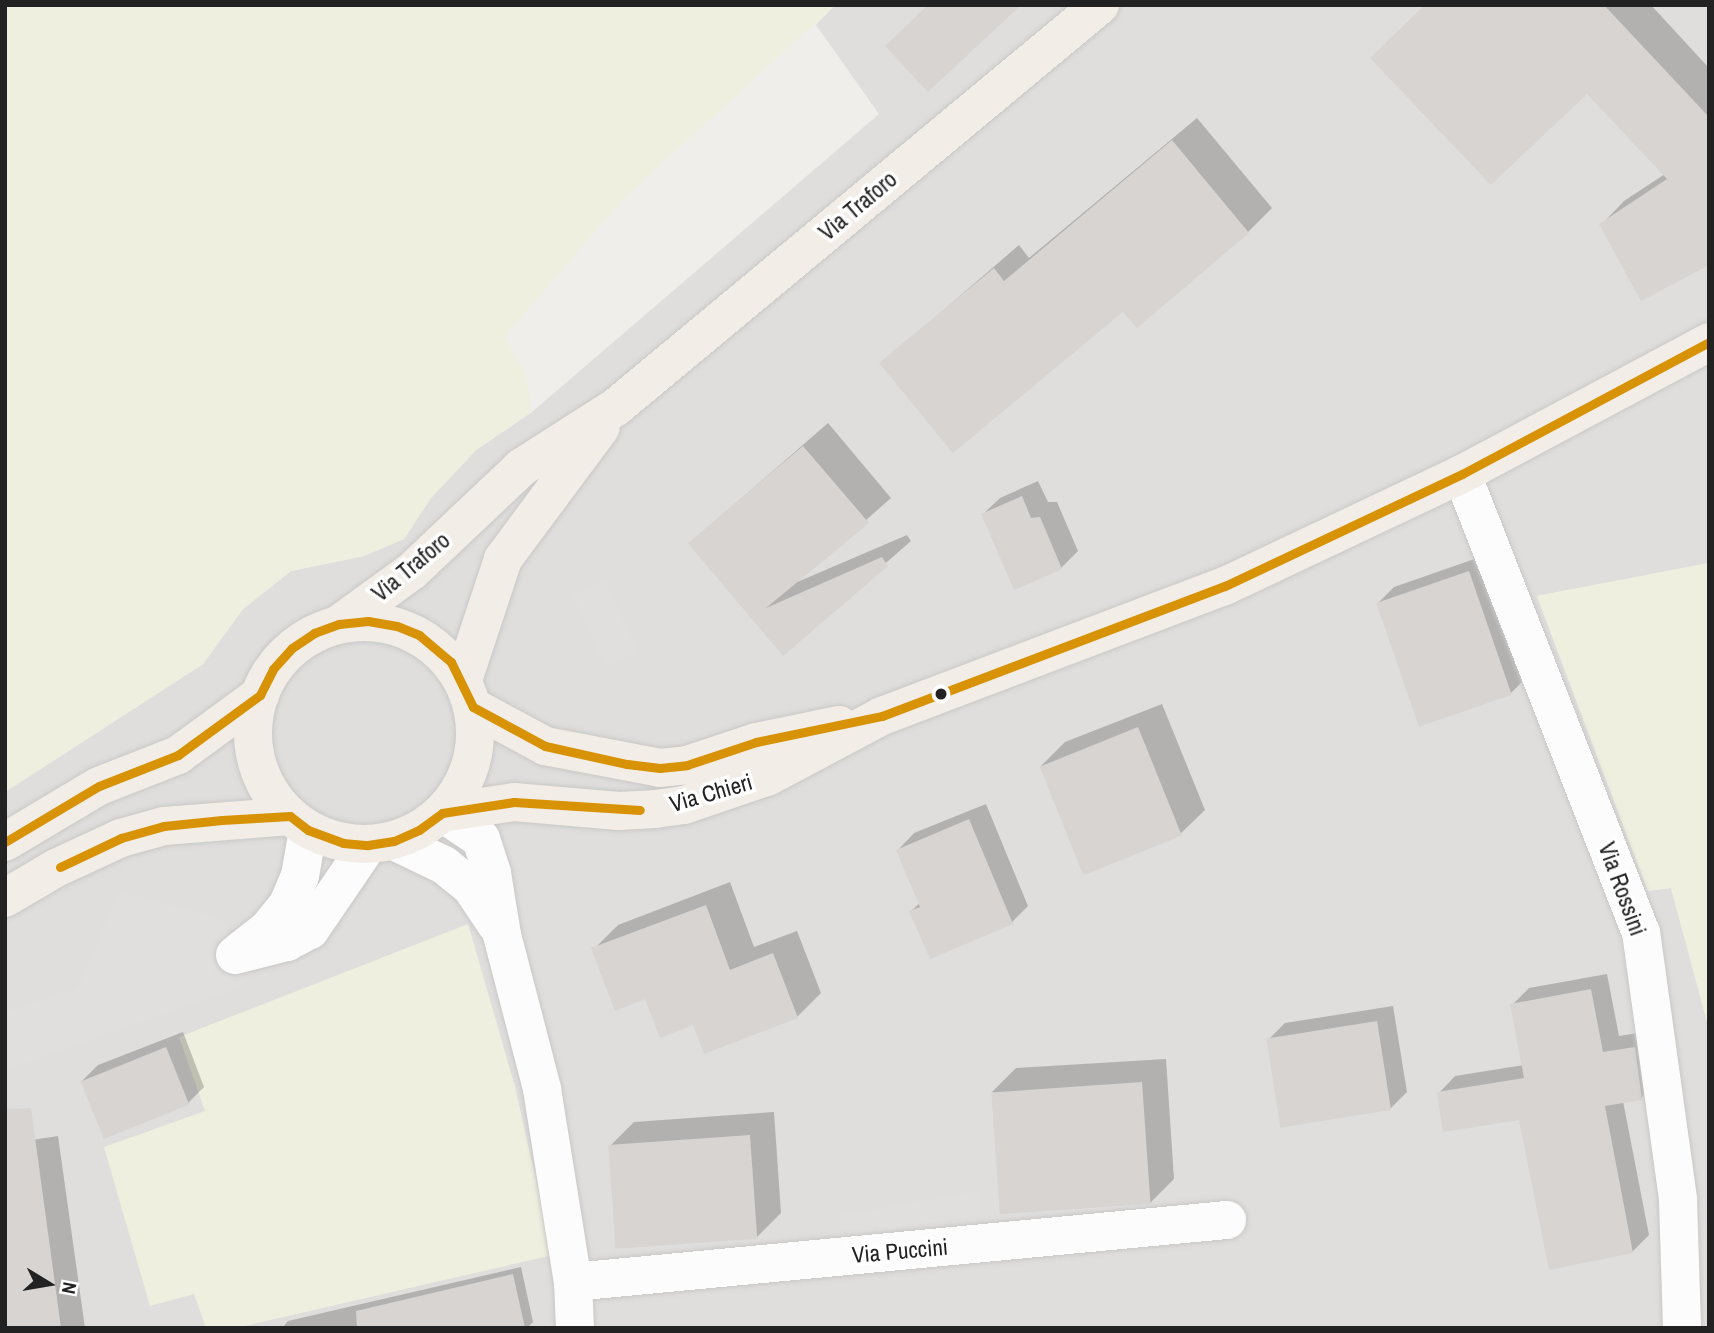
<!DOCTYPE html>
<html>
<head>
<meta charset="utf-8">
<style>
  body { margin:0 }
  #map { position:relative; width:1714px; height:1333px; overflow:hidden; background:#f0eeeb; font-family:"Archivo Narrow",sans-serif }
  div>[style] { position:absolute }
  .residential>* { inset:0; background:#dfdedc }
  .farmland>* { inset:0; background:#efefdf }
  .parking>* { inset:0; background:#e0dfde; transform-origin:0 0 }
  .shadow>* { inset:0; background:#0003 }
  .building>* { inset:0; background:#d7d4d2; transform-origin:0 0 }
  .roads { filter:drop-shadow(0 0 2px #c9c8c7) drop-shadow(0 0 2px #c9c8c7) }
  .minor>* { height:38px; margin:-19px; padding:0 19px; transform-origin:19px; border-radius:19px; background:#fdfcfc }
  .major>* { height:38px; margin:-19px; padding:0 19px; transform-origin:19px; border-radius:19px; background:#f3ede7 }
  .major>.ring { margin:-19px; padding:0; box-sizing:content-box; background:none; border:38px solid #f3ede7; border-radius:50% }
  .bus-1>* { height:9px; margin:-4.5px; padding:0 4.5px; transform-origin:4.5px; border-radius:4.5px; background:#d79205 }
  .dots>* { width:19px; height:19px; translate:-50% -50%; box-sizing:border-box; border:4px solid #fff; border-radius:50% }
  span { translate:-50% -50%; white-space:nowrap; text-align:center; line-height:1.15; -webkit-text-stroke:7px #fff; paint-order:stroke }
  .street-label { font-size:23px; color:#222 }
  .frame { position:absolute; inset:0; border:7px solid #222; pointer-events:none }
  .north { position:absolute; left:14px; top:1249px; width:70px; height:70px; -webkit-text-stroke:5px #fff; paint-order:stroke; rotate:101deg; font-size:19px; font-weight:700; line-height:28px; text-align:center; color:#222 }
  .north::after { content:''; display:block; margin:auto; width:24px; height:32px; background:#222; clip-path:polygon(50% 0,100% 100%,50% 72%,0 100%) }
</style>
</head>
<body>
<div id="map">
  <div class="residential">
    <div style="clip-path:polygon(835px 5px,1709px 5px,1709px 563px,1537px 596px,1648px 891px,1671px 888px,1709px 1029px,1709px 1328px,5px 1328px,5px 792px,203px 664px,243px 609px,291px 571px,364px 556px,404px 539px,431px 498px,476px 450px,532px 412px,879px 114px,816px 25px)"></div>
  </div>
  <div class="farmland">
    <div style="clip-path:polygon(5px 5px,835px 5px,626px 196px,504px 337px,526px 375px,532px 412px,476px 450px,431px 498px,404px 539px,364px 556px,291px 571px,243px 609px,203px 664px,5px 792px)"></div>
    <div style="clip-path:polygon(1709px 563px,1709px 1029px,1671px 888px,1648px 891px,1537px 596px)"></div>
    <div style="clip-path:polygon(468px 924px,515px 1087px,553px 1255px,236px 1328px,206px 1328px,194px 1294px,150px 1306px,104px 1147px,205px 1111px,179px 1037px)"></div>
  </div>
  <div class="parking">
    <div style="left:605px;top:580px;width:79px;height:35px;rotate:66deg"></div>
    <div style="clip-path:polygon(120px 892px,222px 919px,246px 985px,5px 1070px,5px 1013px,78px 987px)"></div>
    <div style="left:979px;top:1191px;width:23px;height:143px;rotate:80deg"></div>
  </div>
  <div class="shadow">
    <div style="clip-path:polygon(1426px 5px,1651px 5px,1709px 68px,1709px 263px,1601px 225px,1624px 201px,1665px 174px,1587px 91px)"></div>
    <div style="clip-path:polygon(1197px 118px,1272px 208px,1248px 232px,1124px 309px,881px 364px,1019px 245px,1029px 258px)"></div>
    <div style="clip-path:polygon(828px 423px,891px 498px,795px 583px,907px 535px,911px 541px,783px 653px,690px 543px)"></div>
    <div style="clip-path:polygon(1038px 481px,1048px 502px,1057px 502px,1078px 551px,1061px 568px,983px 514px,1000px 498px)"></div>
    <div style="clip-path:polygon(1486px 555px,1527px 677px,1510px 694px,1378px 603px,1394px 587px)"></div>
    <div style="clip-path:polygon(1162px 704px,1205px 810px,1180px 834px,1083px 873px,1041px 766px,1065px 742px)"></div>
    <div style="clip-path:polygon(986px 804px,1028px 906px,1012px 922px,911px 911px,920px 903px,898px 850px,914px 833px)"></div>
    <div style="clip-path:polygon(730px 882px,754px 947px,797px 931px,821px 993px,797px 1017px,694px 1023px,646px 997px,594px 949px,618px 925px)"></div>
    <div style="clip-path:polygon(1607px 974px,1619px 1036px,1651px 1031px,1658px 1082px,1641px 1098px,1623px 1101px,1649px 1235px,1632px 1252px,1520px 1118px,1439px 1093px,1455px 1076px,1524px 1065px,1512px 1005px,1529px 988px)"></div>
    <div style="clip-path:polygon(1393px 1006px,1407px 1092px,1390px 1109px,1268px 1040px,1285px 1023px)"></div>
    <div style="clip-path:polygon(183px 1032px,204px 1087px,188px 1103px,82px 1081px,98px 1065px)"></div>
    <div style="clip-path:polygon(1166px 1059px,1174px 1179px,1150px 1203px,992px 1092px,1016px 1068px)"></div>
    <div style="clip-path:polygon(774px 1112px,781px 1213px,757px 1237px,610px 1146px,634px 1122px)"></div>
    <div style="clip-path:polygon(58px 1136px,85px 1328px,5px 1328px,5px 1144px)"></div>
    <div style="clip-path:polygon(521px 1267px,533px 1322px,527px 1328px,282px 1328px,288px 1321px)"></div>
  </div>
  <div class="building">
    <div style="clip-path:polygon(928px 5px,1021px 5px,928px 92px,885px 46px)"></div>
    <div style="clip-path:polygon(1425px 5px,1604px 5px,1709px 117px,1709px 265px,1641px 301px,1599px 224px,1667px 179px,1587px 94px,1491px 185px,1370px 58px)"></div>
    <div style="clip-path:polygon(1172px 140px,1249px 233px,1137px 328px,1123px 312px,953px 453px,879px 363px,994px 268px,1004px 281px)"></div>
    <div style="clip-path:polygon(803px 446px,869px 523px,766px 608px,882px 557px,888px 566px,783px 656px,688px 543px)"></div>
    <div style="clip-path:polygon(1022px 496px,1031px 518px,1040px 517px,1062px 569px,1014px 590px,981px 514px)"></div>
    <div style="left:1469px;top:571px;width:131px;height:98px;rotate:71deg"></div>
    <div style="left:1138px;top:727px;width:117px;height:106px;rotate:68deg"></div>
    <div style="clip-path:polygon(969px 819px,1013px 924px,930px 959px,909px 911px,920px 907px,896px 850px)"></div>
    <div style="clip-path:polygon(706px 905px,730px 970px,773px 953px,798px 1018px,704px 1054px,693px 1025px,660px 1038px,645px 999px,615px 1011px,591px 948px)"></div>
    <div style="clip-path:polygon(1591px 989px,1603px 1052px,1635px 1047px,1642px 1100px,1605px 1106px,1633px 1253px,1549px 1270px,1519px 1120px,1443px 1132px,1437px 1092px,1524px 1078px,1510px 1004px)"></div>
    <div style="left:1377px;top:1021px;width:90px;height:112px;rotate:81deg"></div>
    <div style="left:166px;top:1047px;width:62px;height:92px;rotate:68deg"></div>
    <div style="left:1142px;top:1082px;width:122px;height:151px;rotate:86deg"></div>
    <div style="clip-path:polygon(31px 1108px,61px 1328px,5px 1328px,5px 1109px)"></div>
    <div style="left:750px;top:1135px;width:104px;height:142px;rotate:86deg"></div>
    <div style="clip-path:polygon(513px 1274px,525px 1328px,357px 1328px,356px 1311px)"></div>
  </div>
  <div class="roads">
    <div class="minor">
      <div style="left:1462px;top:474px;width:492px;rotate:68.7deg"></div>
      <div style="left:1641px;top:932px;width:271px;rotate:82.1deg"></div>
      <div style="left:1678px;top:1200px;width:128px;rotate:88.2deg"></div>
      <div style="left:442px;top:813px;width:47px;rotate:33.7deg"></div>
      <div style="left:481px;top:839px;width:36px;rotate:72deg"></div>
      <div style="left:492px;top:873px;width:63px;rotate:80.8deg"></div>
      <div style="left:502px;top:935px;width:159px;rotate:75.4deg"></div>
      <div style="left:542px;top:1089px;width:195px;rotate:80.9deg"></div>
      <div style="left:573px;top:1282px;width:46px;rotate:87.5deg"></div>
      <div style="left:394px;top:841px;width:55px;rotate:25.6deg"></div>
      <div style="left:444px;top:865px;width:35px;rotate:39deg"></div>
      <div style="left:471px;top:887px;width:45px;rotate:56deg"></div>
      <div style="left:240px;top:951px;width:36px;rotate:-38deg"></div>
      <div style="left:268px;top:929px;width:32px;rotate:-51deg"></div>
      <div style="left:288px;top:904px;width:30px;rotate:-67deg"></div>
      <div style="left:300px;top:876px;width:47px;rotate:-80.1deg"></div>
      <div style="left:235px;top:955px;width:54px;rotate:-14deg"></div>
      <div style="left:287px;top:942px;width:26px;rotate:-28deg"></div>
      <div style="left:310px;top:930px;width:103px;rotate:-55.7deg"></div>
      <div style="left:573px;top:1282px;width:657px;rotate:-5.42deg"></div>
    </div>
    <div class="major">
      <div class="ring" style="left:253px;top:622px;width:184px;height:184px"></div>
      <div style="left:339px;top:624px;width:90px;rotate:-36deg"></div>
      <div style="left:412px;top:571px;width:151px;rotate:-43.4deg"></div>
      <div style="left:522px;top:467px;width:112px;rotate:-32.6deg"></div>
      <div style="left:616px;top:407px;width:629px;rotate:-39.71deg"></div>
      <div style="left:463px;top:680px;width:127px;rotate:-71.7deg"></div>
      <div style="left:503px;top:559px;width:164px;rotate:-53.4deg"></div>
      <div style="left:473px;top:707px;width:82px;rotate:28.4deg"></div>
      <div style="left:545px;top:746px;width:117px;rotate:10.8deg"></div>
      <div style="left:660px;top:768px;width:27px;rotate:-6deg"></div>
      <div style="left:687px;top:765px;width:73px;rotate:-18.4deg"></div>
      <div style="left:756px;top:742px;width:85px;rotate:-11.6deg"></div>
      <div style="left:442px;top:813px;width:73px;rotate:-8.7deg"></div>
      <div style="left:514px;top:802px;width:105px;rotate:4.9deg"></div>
      <div style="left:619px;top:811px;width:36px;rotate:-3deg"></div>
      <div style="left:655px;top:809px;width:29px;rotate:-8deg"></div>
      <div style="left:684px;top:805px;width:90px;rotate:-18.8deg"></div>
      <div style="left:769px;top:776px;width:128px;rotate:-28deg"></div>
      <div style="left:882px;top:716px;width:367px;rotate:-20.8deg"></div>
      <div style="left:1225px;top:586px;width:262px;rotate:-25.3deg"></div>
      <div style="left:1462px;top:474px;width:280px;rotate:-28.1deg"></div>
      <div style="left:5px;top:842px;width:109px;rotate:-30.8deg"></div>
      <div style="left:99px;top:786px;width:85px;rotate:-21.4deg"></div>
      <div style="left:178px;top:755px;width:102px;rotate:-36.2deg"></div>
      <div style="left:5px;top:898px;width:59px;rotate:-30.5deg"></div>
      <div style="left:56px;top:868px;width:72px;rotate:-24.8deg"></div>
      <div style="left:121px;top:838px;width:45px;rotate:-15.6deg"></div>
      <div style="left:164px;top:826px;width:126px;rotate:-4.5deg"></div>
    </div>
  </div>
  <div class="bus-1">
    <div style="left:5px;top:842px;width:109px;rotate:-30.8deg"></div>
    <div style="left:99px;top:786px;width:85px;rotate:-21.4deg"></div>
    <div style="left:178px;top:755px;width:102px;rotate:-36.2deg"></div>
    <div style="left:260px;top:695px;width:29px;rotate:-63deg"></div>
    <div style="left:273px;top:669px;width:28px;rotate:-48deg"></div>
    <div style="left:292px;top:648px;width:27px;rotate:-34deg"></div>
    <div style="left:314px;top:633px;width:27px;rotate:-20deg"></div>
    <div style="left:339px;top:624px;width:29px;rotate:-6deg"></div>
    <div style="left:368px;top:621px;width:29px;rotate:10deg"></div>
    <div style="left:397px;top:626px;width:24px;rotate:22deg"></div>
    <div style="left:419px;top:635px;width:42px;rotate:40.2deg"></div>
    <div style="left:451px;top:662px;width:50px;rotate:63.9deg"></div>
    <div style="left:473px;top:707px;width:82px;rotate:28.4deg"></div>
    <div style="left:545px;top:746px;width:84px;rotate:12.4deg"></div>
    <div style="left:627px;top:764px;width:33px;rotate:7deg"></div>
    <div style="left:660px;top:768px;width:27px;rotate:-6deg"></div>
    <div style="left:687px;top:765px;width:73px;rotate:-18.4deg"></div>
    <div style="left:756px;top:742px;width:129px;rotate:-11.7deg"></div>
    <div style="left:882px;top:716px;width:367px;rotate:-20.8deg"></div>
    <div style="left:1225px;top:586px;width:262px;rotate:-25.3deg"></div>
    <div style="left:1462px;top:474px;width:280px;rotate:-28.1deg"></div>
    <div style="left:60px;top:867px;width:68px;rotate:-25.4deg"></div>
    <div style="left:121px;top:838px;width:45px;rotate:-15.6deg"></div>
    <div style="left:164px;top:826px;width:58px;rotate:-5.9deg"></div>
    <div style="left:222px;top:820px;width:68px;rotate:-3.4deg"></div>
    <div style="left:290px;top:816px;width:23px;rotate:38deg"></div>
    <div style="left:308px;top:830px;width:37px;rotate:20deg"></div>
    <div style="left:343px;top:843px;width:25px;rotate:5deg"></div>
    <div style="left:368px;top:845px;width:26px;rotate:-9deg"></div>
    <div style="left:394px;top:841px;width:27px;rotate:-24deg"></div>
    <div style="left:419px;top:830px;width:29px;rotate:-36deg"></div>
    <div style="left:442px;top:813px;width:73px;rotate:-8.7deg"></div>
    <div style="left:514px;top:802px;width:126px;rotate:3.6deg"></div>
  </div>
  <div class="dots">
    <div style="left:941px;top:694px;background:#222"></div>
  </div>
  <div class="street-label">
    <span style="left:858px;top:206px;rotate:-40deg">Via Traforo</span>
    <span style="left:411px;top:567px;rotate:-40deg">Via Traforo</span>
    <span style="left:711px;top:793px;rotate:-16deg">Via Chieri</span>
    <span style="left:1622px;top:889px;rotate:70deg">Via Rossini</span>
    <span style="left:900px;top:1251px;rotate:-5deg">Via Puccini</span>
  </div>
  <div class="frame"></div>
  <div class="north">N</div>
</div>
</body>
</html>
